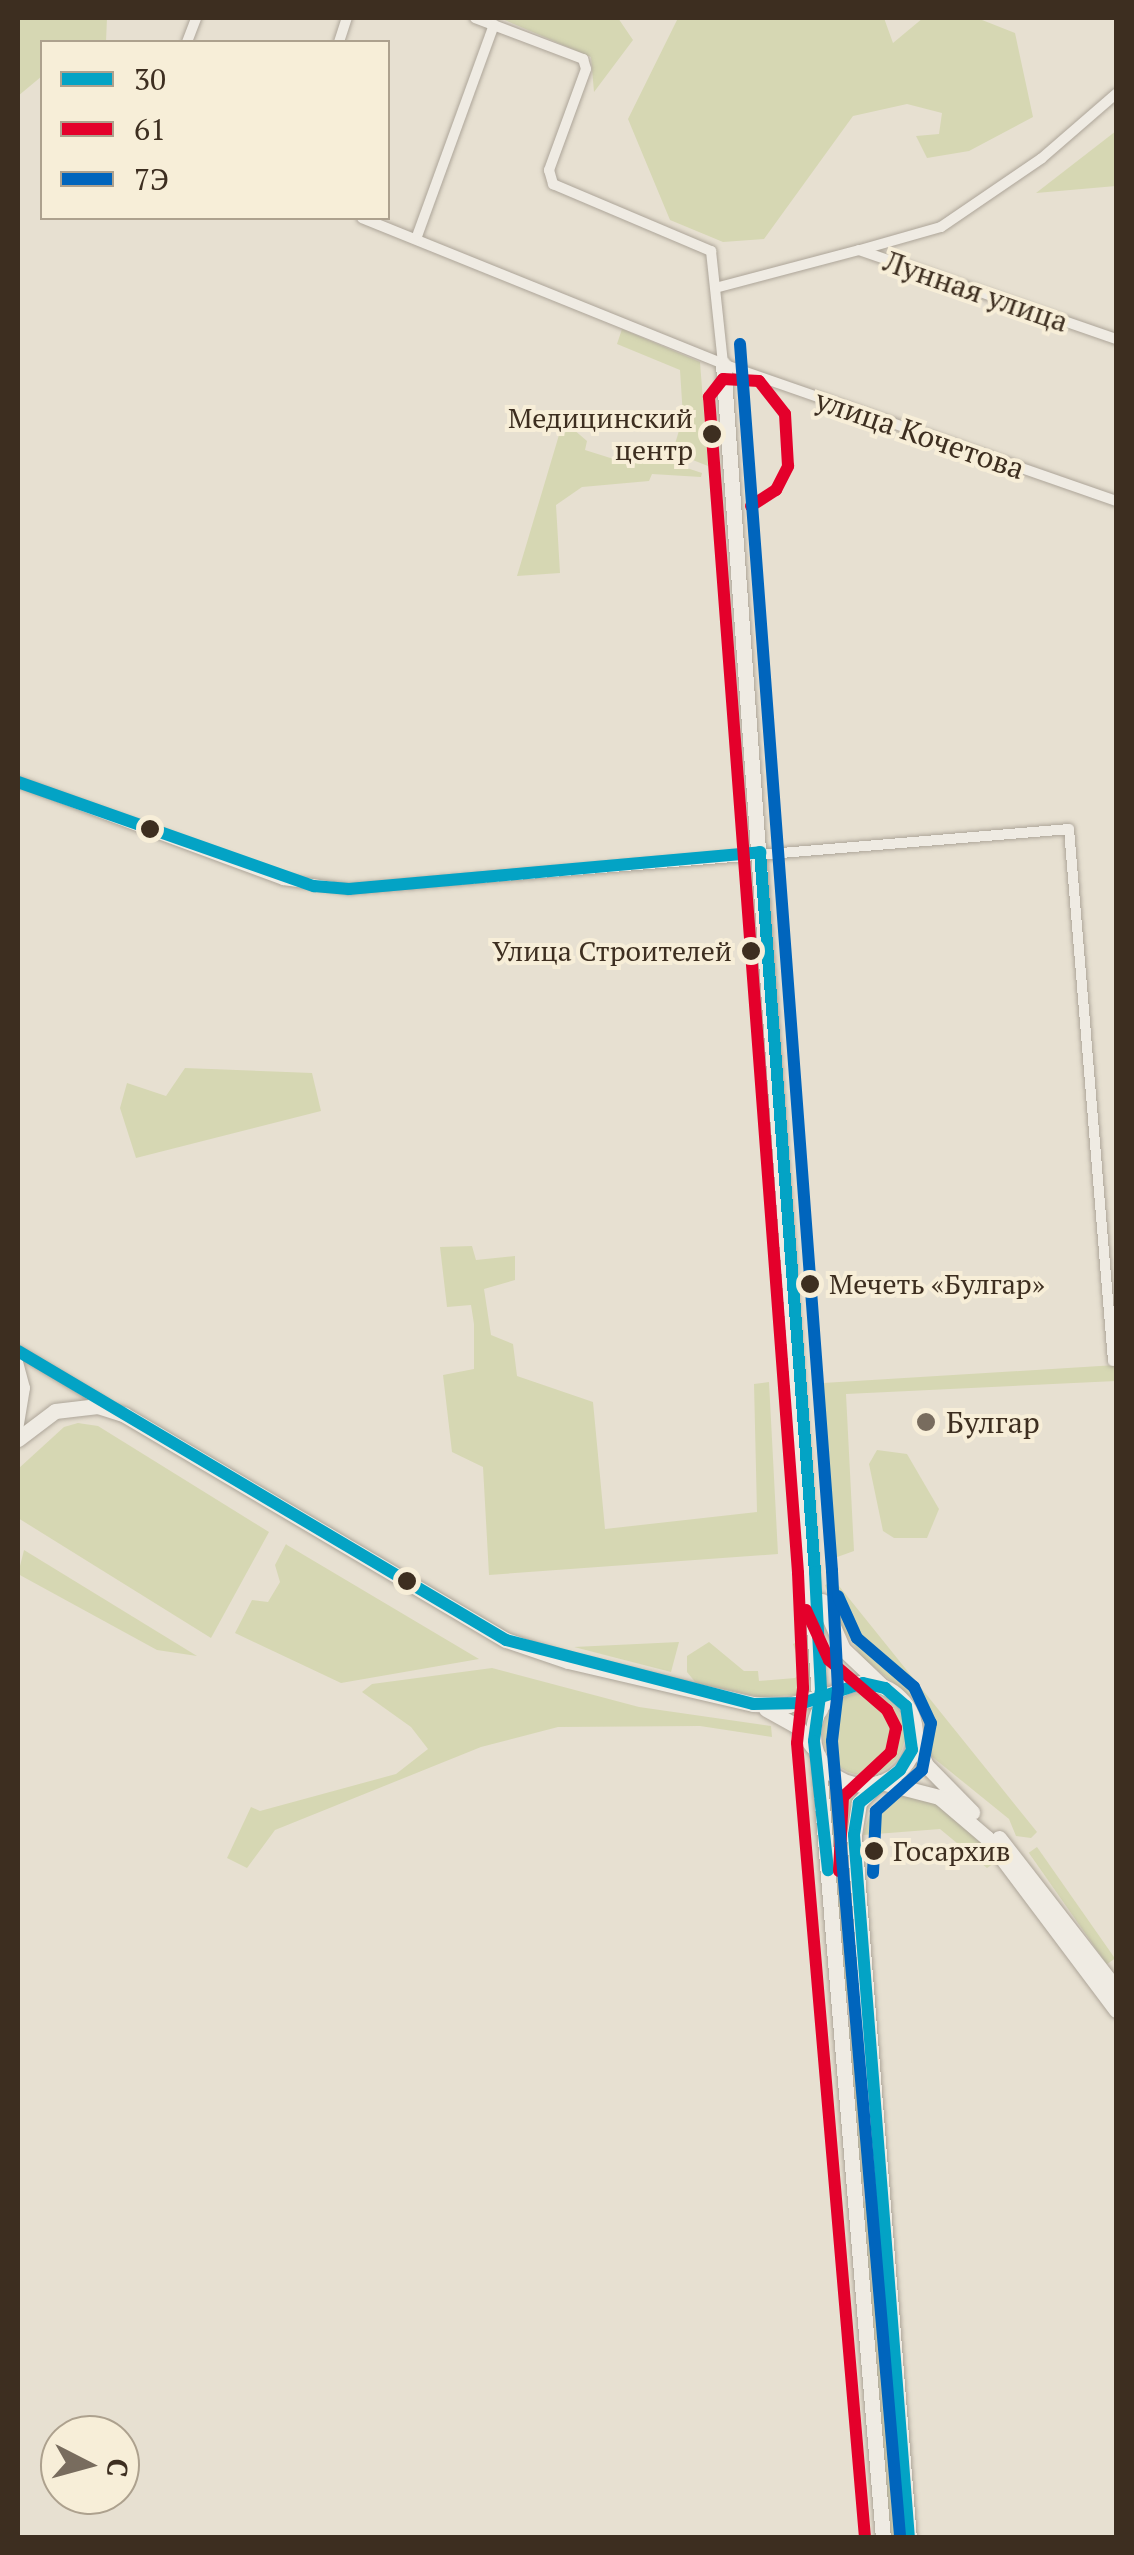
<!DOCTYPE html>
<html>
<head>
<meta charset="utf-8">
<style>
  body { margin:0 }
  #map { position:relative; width:1134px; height:2555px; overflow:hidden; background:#e7e0d1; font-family:"PT Serif",serif }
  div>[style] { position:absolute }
  .green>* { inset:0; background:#d6d7b3; transform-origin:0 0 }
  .round { border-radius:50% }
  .roads { filter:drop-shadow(0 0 2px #ada599) drop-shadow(0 0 2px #ada599) }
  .street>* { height:10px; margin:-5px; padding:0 5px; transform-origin:5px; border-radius:5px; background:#efebe3 }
  .secondary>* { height:15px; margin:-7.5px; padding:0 7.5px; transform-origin:7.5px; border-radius:7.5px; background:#efebe3 }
  .secondary>.ring { margin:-7.5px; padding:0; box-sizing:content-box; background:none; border:15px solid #efebe3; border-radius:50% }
  .bus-1>* { height:12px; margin:-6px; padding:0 6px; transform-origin:6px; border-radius:6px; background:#03a3c5 }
  .bus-2>* { height:12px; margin:-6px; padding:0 6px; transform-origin:6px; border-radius:6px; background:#e4002b }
  .bus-3>* { height:12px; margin:-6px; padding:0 6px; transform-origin:6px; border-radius:6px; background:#0065bd }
  .dots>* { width:28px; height:28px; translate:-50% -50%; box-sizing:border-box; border:5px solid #f7eed8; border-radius:50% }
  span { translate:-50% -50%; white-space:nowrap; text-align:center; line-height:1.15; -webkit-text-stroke:8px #f7eed8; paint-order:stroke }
  .bus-label { font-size:28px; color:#3d2e20 }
  .right { translate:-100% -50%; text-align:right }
  .left { translate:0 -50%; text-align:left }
  .street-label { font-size:30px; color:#3d2e20 }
  .poi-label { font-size:30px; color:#3d2e20 }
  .frame { position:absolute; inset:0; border:20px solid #3d2e20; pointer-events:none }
  .legend { position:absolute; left:40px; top:40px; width:350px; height:180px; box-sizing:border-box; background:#f7eed8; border:2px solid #ada18e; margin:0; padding:12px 18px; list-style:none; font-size:30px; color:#3d2e20 }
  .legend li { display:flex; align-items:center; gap:20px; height:50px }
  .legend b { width:50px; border:2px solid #ada18e }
  .north { position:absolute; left:40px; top:2415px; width:100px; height:100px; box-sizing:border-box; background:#f7eed8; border:2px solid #ada18e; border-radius:50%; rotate:96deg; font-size:28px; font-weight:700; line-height:40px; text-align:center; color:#3d2e20 }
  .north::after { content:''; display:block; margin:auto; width:35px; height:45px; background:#786c5e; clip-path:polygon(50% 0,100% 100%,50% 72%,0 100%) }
</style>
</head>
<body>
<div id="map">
  <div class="green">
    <div style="clip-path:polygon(18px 18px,107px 18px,106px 42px,42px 42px,42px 76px,18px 96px)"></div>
    <div style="clip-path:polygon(500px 18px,618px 18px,633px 40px,594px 92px,591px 57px)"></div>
    <div style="clip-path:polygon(678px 18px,884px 18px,893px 43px,923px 18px,977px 18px,1015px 33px,1033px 117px,969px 151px,927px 158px,916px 136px,939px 134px,942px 113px,907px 104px,853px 116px,764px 239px,723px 242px,670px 220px,628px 119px)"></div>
    <div style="clip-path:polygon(1116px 131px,1116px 186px,1036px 193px)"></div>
    <div style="clip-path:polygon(622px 329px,700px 362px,708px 466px,665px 449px,665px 442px,675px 444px,683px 417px,680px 370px,617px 344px)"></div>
    <div style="clip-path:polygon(573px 429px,587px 441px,585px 450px,623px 462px,629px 449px,702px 473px,701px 477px,652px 474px,649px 481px,582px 487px,556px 505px,560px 573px,517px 576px,559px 435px)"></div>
    <div style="clip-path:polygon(185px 1068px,312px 1073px,321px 1111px,136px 1158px,120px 1108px,127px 1083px,166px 1096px)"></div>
    <div style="clip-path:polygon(472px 1246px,476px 1260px,515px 1256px,515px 1280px,484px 1289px,491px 1335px,513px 1344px,517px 1376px,593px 1402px,605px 1529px,757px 1512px,754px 1384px,769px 1382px,778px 1554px,489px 1575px,483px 1467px,452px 1452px,443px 1375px,474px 1369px,474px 1324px,471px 1305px,447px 1307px,440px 1247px)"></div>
    <div style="clip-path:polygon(1116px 1365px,1116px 1381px,846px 1394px,854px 1551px,826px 1561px,814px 1396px,823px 1383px)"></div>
    <div style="clip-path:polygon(78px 1423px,98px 1426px,269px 1532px,211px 1638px,18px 1518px,18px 1469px,64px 1427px)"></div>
    <div style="clip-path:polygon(877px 1450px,907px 1454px,939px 1509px,927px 1538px,894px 1538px,883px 1531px,869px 1464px)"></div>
    <div style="clip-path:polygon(286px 1544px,287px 1545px,479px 1659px,341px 1683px,235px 1633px,252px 1600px,268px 1602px,280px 1582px,275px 1565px)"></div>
    <div style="clip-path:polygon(24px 1550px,197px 1656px,157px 1650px,18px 1574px)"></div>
    <div style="clip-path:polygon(835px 1581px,1037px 1832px,1031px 1838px,1016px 1836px,1009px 1819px,930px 1755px,921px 1705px,863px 1658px,836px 1620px,825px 1585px)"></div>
    <div style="clip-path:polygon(807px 1637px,815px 1674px,796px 1695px,760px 1697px,696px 1683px,687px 1672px,687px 1656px,709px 1642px,744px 1671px,758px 1671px,759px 1681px,795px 1678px,802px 1671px,793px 1644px)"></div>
    <div style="clip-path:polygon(679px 1642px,671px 1672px,574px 1647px)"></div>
    <div style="clip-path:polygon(492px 1668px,639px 1707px,771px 1726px,772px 1737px,700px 1726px,558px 1727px,481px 1747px,275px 1830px,247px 1868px,227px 1858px,251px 1807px,260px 1811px,396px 1774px,428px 1749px,411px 1727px,362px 1692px,372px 1684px)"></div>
    <div class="round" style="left:823px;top:1693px;width:82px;height:82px"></div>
    <div style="clip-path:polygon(824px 1787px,857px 1800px,845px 1837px,859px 1988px,854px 1996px,844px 1995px)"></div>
    <div style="clip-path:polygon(897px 1792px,924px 1795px,956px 1815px,999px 1860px,987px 1868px,940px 1829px,863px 1835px,872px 1807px)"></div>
    <div style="left:1037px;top:1847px;width:136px;height:10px;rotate:55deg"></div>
    <div style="clip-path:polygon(853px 2026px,861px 2028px,856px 2033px,864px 2123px,872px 2126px,870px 2183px,859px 2182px,847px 2028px)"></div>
    <div style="clip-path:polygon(870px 2199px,878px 2207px,904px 2537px,886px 2537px,859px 2204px)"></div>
  </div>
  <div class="roads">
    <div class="street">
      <div style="left:475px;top:18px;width:116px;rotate:20.8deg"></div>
      <div style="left:583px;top:59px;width:10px;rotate:73deg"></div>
      <div style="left:586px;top:69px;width:108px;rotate:110.1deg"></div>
      <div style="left:549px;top:170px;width:15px;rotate:74deg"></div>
      <div style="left:553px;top:184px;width:172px;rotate:23deg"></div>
      <div style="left:711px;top:251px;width:114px;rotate:83.9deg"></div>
      <div style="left:187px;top:42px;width:26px;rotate:-69deg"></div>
      <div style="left:339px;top:42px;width:25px;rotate:-72deg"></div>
      <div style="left:362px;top:218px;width:389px;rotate:22deg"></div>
      <div style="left:723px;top:364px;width:416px;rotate:19.2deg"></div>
      <div style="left:416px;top:239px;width:228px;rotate:-70deg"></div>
      <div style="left:860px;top:250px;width:84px;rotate:-15.9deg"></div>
      <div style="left:941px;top:227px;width:122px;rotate:-34.3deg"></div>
      <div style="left:1042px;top:158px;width:98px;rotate:-40.9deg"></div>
      <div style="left:719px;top:287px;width:145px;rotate:-14.8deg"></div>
      <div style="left:859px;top:250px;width:272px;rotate:19.1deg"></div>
      <div style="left:18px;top:782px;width:283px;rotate:20.3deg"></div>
      <div style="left:283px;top:880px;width:67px;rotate:7.8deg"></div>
      <div style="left:349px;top:889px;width:722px;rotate:-4.76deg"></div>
      <div style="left:1069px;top:829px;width:534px;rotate:85.27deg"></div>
      <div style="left:18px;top:1351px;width:104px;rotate:31.2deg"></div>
      <div style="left:18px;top:1362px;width:27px;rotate:75deg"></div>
      <div style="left:25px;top:1388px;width:43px;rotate:99.5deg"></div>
    </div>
    <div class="secondary">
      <div style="left:723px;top:364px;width:1349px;rotate:85.88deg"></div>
      <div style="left:18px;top:1439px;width:46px;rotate:-37.1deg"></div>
      <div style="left:55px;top:1411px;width:43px;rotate:-6.6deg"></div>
      <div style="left:98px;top:1406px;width:28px;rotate:18deg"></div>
      <div style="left:125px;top:1415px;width:442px;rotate:30.6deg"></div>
      <div style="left:506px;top:1640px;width:65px;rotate:18.7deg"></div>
      <div style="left:568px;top:1661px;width:190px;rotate:13.1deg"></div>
      <div style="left:753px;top:1704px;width:35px;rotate:2deg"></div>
      <div style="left:788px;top:1705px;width:47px;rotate:-14.9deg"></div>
      <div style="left:822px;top:1601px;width:52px;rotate:66.4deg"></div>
      <div style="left:843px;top:1649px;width:54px;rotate:43.5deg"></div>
      <div class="ring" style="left:813px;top:1683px;width:87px;height:87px"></div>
      <div style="left:766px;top:1709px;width:35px;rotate:29deg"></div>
      <div style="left:797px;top:1726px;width:26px;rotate:53deg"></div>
      <div style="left:914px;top:1737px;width:30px;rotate:67deg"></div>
      <div style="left:926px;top:1765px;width:66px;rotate:45.6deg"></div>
      <div style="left:818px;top:1756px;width:785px;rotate:85.25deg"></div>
      <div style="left:881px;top:1782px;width:60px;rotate:14.5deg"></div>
      <div style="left:939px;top:1797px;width:63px;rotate:40.5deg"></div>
      <div style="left:987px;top:1838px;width:215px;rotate:53.1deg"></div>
      <div style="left:878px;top:1783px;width:28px;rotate:134deg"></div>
      <div style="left:859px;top:1803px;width:32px;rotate:99deg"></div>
      <div style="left:854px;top:1835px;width:705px;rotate:85.53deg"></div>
      <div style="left:999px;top:1838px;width:191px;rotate:52.2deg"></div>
    </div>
  </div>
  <div class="bus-1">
    <div style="left:18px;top:782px;width:314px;rotate:19.4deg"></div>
    <div style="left:314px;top:886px;width:35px;rotate:5deg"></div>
    <div style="left:349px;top:889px;width:413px;rotate:-5.1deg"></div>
    <div style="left:760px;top:852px;width:722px;rotate:85.63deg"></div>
    <div style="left:815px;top:1572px;width:117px;rotate:87.1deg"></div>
    <div style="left:821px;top:1689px;width:52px;rotate:97.7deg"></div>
    <div style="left:814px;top:1741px;width:130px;rotate:83.8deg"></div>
    <div style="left:18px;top:1351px;width:567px;rotate:30.63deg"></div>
    <div style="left:506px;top:1640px;width:255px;rotate:14.5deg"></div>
    <div style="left:753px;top:1704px;width:50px;rotate:-1.1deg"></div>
    <div style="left:803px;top:1703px;width:63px;rotate:-18.4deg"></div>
    <div style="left:863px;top:1683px;width:23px;rotate:13deg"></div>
    <div style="left:885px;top:1688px;width:28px;rotate:41deg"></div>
    <div style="left:906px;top:1706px;width:44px;rotate:82.2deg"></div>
    <div style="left:912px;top:1750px;width:23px;rotate:121deg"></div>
    <div style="left:900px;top:1770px;width:53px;rotate:141.2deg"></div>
    <div style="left:859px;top:1803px;width:32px;rotate:99deg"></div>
    <div style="left:854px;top:1835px;width:705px;rotate:85.53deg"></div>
  </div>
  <div class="bus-2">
    <div style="left:751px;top:506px;width:30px;rotate:-33deg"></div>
    <div style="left:776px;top:490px;width:27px;rotate:-63deg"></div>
    <div style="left:788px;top:466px;width:52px;rotate:-93.3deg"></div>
    <div style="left:785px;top:414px;width:42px;rotate:-128.2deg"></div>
    <div style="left:759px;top:381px;width:36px;rotate:-177deg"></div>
    <div style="left:723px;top:379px;width:23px;rotate:128deg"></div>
    <div style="left:709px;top:397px;width:1179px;rotate:85.67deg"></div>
    <div style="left:798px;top:1573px;width:115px;rotate:87.5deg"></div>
    <div style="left:803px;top:1688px;width:55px;rotate:96.2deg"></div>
    <div style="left:797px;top:1743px;width:798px;rotate:85.11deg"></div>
    <div style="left:806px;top:1610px;width:55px;rotate:65.3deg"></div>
    <div style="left:829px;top:1660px;width:77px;rotate:40.8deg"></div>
    <div style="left:887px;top:1710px;width:20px;rotate:63deg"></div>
    <div style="left:896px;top:1728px;width:25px;rotate:102deg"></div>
    <div style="left:891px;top:1752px;width:66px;rotate:136.8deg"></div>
    <div style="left:843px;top:1797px;width:74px;rotate:93.1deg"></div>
  </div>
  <div class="bus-3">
    <div style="left:740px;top:344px;width:1230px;rotate:85.71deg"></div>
    <div style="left:832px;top:1571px;width:119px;rotate:87.1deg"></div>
    <div style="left:838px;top:1690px;width:51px;rotate:96.7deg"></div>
    <div style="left:832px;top:1741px;width:798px;rotate:85.11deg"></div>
    <div style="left:838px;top:1596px;width:46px;rotate:65.7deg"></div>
    <div style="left:857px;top:1638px;width:75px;rotate:40.7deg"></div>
    <div style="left:914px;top:1687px;width:40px;rotate:65deg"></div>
    <div style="left:931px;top:1723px;width:48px;rotate:100.8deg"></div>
    <div style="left:922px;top:1770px;width:62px;rotate:138.3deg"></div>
    <div style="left:876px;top:1811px;width:62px;rotate:92.8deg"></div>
  </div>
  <div class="dots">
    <div style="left:712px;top:434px;background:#3d2e20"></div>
    <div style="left:150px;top:829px;background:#3d2e20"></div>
    <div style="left:751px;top:951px;background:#3d2e20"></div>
    <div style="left:810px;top:1284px;background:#3d2e20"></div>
    <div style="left:926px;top:1422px;background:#786c5e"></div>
    <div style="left:407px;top:1581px;background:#3d2e20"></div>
    <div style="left:874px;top:1851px;background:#3d2e20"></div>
  </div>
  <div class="bus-label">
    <span class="right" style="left:693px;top:434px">Медицинский<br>центр</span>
    <span class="right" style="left:732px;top:951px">Улица Строителей</span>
    <span class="left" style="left:829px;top:1284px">Мечеть «Булгар»</span>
    <span class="left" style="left:893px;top:1851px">Госархив</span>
  </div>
  <div class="street-label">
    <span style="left:976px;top:291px;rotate:19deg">Лунная улица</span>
    <span style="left:920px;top:434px;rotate:19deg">улица Кочетова</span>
  </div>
  <div class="poi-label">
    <span class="left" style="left:946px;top:1422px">Булгар</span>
  </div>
  <div class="frame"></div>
  <ul class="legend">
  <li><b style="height:12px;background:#03a3c5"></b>30</li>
  <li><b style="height:12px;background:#e4002b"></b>61</li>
  <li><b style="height:12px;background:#0065bd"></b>7Э</li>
  </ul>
  <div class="north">С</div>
</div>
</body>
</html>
